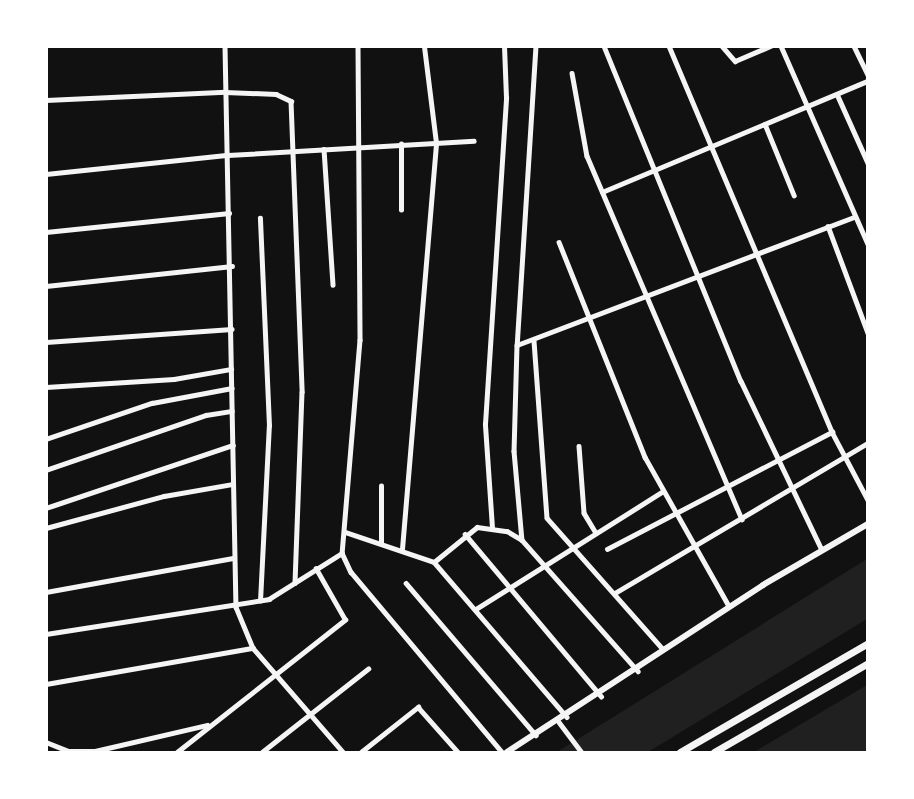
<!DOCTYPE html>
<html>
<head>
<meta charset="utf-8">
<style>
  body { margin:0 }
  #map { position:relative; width:914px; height:799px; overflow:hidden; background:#111; font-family:"Nunito Sans",sans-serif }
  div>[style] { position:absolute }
  .green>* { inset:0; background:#202020 }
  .minor>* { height:4.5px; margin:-2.25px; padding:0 2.25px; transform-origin:2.25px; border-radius:2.25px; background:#f5f5f5 }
  .tertiary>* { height:6px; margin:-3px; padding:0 3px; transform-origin:3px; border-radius:3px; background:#f5f5f5 }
  .secondary>* { height:7px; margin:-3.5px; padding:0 3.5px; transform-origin:3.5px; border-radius:3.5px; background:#f5f5f5 }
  span { translate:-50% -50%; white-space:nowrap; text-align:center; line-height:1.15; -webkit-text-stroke:6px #fff; paint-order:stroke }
  .frame { position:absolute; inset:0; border:48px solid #fff; pointer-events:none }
</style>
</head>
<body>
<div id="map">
  <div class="green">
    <div style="clip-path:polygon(867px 559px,867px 619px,648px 752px,557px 752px)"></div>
    <div style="clip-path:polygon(867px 685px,867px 752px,754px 752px)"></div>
  </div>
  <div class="minor">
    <div style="left:225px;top:46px;width:561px;rotate:88.88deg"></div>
    <div style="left:236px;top:607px;width:44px;rotate:67.5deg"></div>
    <div style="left:253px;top:648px;width:138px;rotate:49.1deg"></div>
    <div style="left:358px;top:46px;width:294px;rotate:89.6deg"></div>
    <div style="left:360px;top:340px;width:214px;rotate:94.8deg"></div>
    <div style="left:342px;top:553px;width:21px;rotate:65deg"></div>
    <div style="left:351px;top:572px;width:235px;rotate:50deg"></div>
    <div style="left:536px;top:46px;width:300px;rotate:93.6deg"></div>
    <div style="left:517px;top:345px;width:106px;rotate:91.6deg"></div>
    <div style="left:514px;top:451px;width:89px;rotate:84.9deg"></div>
    <div style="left:522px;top:540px;width:175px;rotate:48.5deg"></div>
    <div style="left:604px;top:46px;width:362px;rotate:67.8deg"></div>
    <div style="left:741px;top:381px;width:187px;rotate:64.4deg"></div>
    <div style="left:669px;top:46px;width:419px;rotate:67.1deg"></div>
    <div style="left:832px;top:432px;width:77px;rotate:62.1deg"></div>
    <div style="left:722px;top:46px;width:20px;rotate:49deg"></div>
    <div style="left:735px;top:61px;width:39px;rotate:-23deg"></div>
    <div style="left:781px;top:46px;width:216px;rotate:66.3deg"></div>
    <div style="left:854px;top:46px;width:32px;rotate:64deg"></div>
    <div style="left:572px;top:73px;width:84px;rotate:79.8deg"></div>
    <div style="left:587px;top:156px;width:395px;rotate:66.9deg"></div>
    <div style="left:837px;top:94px;width:76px;rotate:65.8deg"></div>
    <div style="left:46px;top:100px;width:179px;rotate:-2.6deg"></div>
    <div style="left:225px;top:92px;width:51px;rotate:2.2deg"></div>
    <div style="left:276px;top:94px;width:17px;rotate:25deg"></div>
    <div style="left:291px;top:101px;width:291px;rotate:87.8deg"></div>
    <div style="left:302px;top:392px;width:191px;rotate:92.1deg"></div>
    <div style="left:765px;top:124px;width:77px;rotate:67.8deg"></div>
    <div style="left:324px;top:149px;width:136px;rotate:86.2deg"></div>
    <div style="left:46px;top:174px;width:183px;rotate:-6deg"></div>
    <div style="left:228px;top:155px;width:246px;rotate:-3.3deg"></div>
    <div style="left:602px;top:192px;width:288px;rotate:-22.7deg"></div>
    <div style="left:401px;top:210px;width:66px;rotate:-90deg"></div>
    <div style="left:828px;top:226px;width:114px;rotate:69.5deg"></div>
    <div style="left:46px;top:232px;width:184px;rotate:-5.9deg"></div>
    <div style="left:559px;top:242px;width:232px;rotate:68.2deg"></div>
    <div style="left:645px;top:457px;width:171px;rotate:60.6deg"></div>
    <div style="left:46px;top:286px;width:187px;rotate:-6.1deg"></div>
    <div style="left:534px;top:341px;width:177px;rotate:85.8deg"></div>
    <div style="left:547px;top:518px;width:175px;rotate:48.5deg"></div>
    <div style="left:46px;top:342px;width:186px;rotate:-4deg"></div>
    <div style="left:517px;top:345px;width:360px;rotate:-20.8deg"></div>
    <div style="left:46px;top:387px;width:128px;rotate:-3.6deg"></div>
    <div style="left:174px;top:379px;width:58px;rotate:-10deg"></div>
    <div style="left:46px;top:439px;width:112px;rotate:-18.8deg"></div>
    <div style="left:152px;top:403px;width:81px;rotate:-10.6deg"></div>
    <div style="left:579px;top:446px;width:67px;rotate:85.7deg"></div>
    <div style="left:584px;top:513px;width:21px;rotate:59deg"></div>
    <div style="left:46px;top:470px;width:169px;rotate:-19deg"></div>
    <div style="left:206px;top:415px;width:26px;rotate:-9deg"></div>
    <div style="left:46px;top:508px;width:197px;rotate:-18.6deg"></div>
    <div style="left:46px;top:528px;width:122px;rotate:-15.2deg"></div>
    <div style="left:164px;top:496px;width:70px;rotate:-9.9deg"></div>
    <div style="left:492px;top:528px;width:104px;rotate:-93.9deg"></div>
    <div style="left:485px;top:424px;width:327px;rotate:-86.3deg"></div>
    <div style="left:506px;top:98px;width:52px;rotate:-92.2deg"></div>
    <div style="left:345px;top:532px;width:94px;rotate:18.6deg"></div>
    <div style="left:434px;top:562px;width:204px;rotate:49.4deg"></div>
    <div style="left:465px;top:534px;width:212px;rotate:50deg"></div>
    <div style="left:381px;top:543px;width:57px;rotate:-90deg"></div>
    <div style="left:402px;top:549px;width:407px;rotate:-85.2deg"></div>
    <div style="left:436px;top:143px;width:98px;rotate:-97.1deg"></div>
    <div style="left:607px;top:549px;width:254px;rotate:-27.5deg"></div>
    <div style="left:434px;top:562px;width:55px;rotate:-39.1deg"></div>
    <div style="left:477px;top:527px;width:30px;rotate:8deg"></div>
    <div style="left:507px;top:531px;width:17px;rotate:31deg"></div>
    <div style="left:406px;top:583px;width:200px;rotate:49.5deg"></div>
    <div style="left:46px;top:592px;width:191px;rotate:-10.3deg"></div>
    <div style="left:615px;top:593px;width:294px;rotate:-30.7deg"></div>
    <div style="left:260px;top:601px;width:175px;rotate:-87.1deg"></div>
    <div style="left:269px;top:426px;width:208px;rotate:-92.5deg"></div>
    <div style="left:476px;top:609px;width:220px;rotate:-32.2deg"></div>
    <div style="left:46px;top:634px;width:226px;rotate:-8.9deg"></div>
    <div style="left:269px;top:599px;width:86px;rotate:-32.2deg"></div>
    <div style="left:46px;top:684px;width:210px;rotate:-9.9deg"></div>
    <div style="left:559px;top:722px;width:38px;rotate:53deg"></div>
    <div style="left:46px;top:742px;width:24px;rotate:22deg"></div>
    <div style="left:68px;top:751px;width:27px"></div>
    <div style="left:95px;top:751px;width:115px;rotate:-13.1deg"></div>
    <div style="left:177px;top:752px;width:214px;rotate:-38.2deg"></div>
    <div style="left:345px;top:620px;width:59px;rotate:-119.6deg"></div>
    <div style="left:262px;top:752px;width:135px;rotate:-38.1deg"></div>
    <div style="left:361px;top:752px;width:73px;rotate:-38.3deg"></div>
    <div style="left:418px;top:707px;width:60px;rotate:48.4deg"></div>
  </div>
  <div class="tertiary">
    <div style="left:507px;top:752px;width:306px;rotate:-33.1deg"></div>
    <div style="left:763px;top:585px;width:121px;rotate:-30.2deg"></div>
  </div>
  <div class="secondary">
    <div style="left:680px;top:752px;width:217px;rotate:-30.1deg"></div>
    <div style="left:714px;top:752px;width:178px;rotate:-30deg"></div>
  </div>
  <div class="frame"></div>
</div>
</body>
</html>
